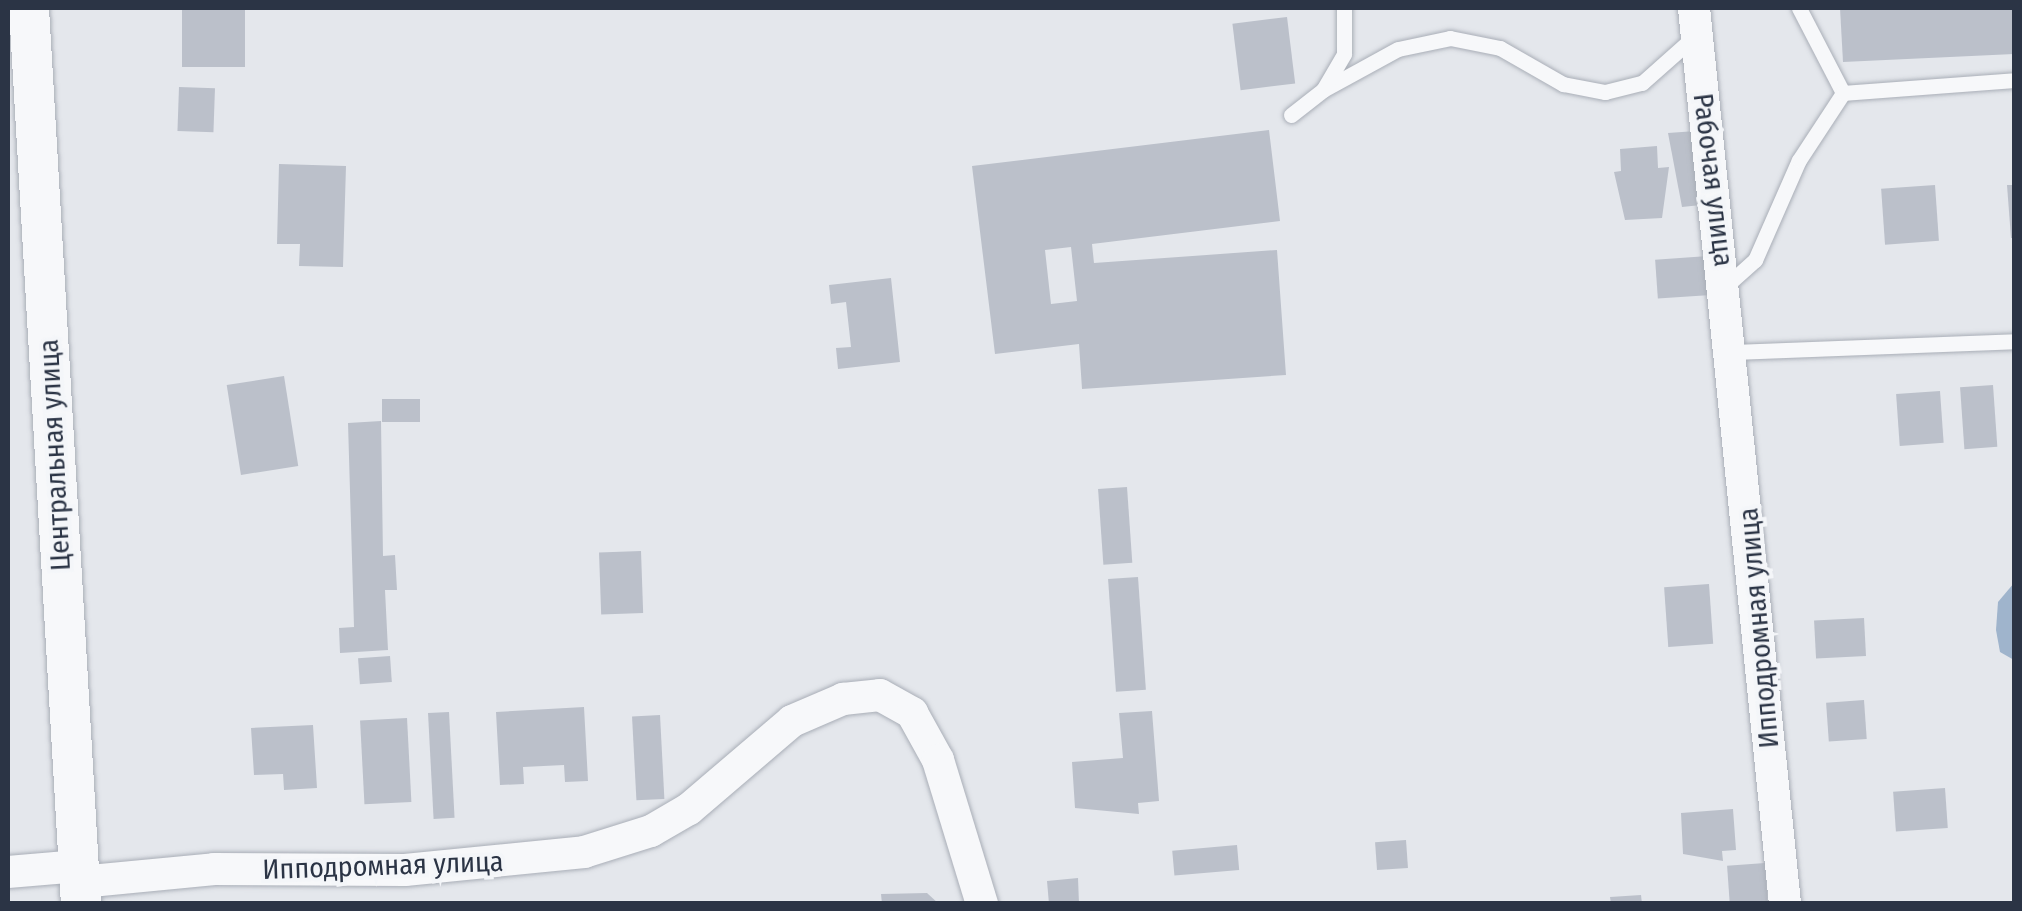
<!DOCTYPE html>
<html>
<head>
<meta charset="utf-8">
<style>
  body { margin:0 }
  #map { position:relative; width:2022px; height:911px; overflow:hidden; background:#e4e7ec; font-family:"Fira Sans Condensed",sans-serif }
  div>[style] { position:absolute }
  .water>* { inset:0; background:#9fb4cc }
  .building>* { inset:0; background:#bbc0ca; transform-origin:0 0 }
  .roads { filter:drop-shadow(0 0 2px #a9aeb7) drop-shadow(0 0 2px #a9aeb7) }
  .service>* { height:15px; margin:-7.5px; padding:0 7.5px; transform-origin:7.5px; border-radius:7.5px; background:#f7f8fa }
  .minor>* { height:32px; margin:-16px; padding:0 16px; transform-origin:16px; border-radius:16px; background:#f7f8fa }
  .tertiary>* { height:40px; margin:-20px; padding:0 20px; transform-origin:20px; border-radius:20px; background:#f7f8fa }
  span { translate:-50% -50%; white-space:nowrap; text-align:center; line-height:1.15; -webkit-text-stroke:8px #f4f6f9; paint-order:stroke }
  .street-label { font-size:28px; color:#2b3445 }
  .frame { position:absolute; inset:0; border:10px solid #2b3445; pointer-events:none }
</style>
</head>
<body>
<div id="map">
  <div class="water">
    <div style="clip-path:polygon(2014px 583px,2014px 660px,2000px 652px,1996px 630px,1998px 602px)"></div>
  </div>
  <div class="building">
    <div style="left:182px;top:8px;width:63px;height:59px"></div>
    <div style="clip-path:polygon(1840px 8px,2014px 8px,2014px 54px,1843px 62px)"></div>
    <div style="left:1287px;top:17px;width:67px;height:55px;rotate:83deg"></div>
    <div style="left:179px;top:87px;width:36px;height:44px;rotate:2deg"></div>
    <div style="clip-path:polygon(evenodd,1269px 130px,1280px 221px,1092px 244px,1094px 263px,1277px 250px,1286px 375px,1082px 389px,1079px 344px,995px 354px,972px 166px,1269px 130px,1071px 247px,1077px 301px,1051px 304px,1045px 250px,1071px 247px)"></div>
    <div style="clip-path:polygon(1696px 131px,1701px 205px,1682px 207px,1668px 133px)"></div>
    <div style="clip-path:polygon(1657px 146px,1658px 168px,1669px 167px,1662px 218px,1625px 220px,1614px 172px,1621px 171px,1620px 149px)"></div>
    <div style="clip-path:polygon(279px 164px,346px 166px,343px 267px,299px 266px,300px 244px,277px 244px)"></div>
    <div style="left:1935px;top:185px;width:56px;height:54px;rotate:86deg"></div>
    <div style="clip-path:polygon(2007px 185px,2014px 185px,2014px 238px,2011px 238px)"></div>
    <div style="left:1708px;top:256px;width:39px;height:53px;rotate:86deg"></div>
    <div style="clip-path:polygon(891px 278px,900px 362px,838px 369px,836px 348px,851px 347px,846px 302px,831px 304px,829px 285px)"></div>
    <div style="left:284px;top:376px;width:91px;height:58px;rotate:81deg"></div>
    <div style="left:1993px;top:385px;width:62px;height:33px;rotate:86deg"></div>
    <div style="left:1940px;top:391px;width:52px;height:44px;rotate:86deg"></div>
    <div style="left:420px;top:399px;width:23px;height:38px;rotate:90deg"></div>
    <div style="clip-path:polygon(381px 421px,383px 556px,395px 555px,397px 590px,385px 590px,388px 650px,340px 653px,339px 628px,354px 627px,348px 423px)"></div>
    <div style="left:1127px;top:487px;width:76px;height:29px;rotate:86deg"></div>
    <div style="left:641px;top:551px;width:62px;height:42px;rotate:88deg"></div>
    <div style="left:1138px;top:577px;width:113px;height:30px;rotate:86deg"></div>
    <div style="left:1709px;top:584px;width:60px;height:45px;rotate:86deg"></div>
    <div style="left:1864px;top:618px;width:38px;height:50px;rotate:87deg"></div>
    <div style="left:390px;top:656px;width:26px;height:32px;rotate:86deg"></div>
    <div style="left:1864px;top:700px;width:39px;height:38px;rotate:86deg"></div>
    <div style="clip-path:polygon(584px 707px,588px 781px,565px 782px,564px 765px,523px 767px,524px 784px,500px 785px,496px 712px)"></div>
    <div style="clip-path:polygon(1152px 711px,1159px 801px,1138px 803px,1139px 814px,1075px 808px,1072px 762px,1123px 758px,1119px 713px)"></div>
    <div style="left:449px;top:712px;width:106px;height:21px;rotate:87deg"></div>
    <div style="left:660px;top:715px;width:84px;height:28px;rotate:87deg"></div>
    <div style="left:407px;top:718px;width:84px;height:47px;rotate:87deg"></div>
    <div style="clip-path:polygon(313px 725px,317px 788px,284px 790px,283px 774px,254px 775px,251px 728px)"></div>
    <div style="left:1945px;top:788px;width:40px;height:52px;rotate:86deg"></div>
    <div style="clip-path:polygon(1733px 809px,1736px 850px,1722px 851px,1723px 861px,1683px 854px,1681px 813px)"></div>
    <div style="left:1406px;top:840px;width:28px;height:31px;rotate:86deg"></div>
    <div style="left:1237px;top:845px;width:25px;height:65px;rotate:85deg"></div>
    <div style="left:1765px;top:863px;width:41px;height:38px;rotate:86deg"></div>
    <div style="clip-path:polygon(1078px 878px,1079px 904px,1049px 904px,1047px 881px)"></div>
    <div style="clip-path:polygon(927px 893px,939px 904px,882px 904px,881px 894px)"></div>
    <div style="clip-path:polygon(1641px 895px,1642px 904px,1611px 904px,1610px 897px)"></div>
  </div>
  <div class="roads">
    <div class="service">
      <div style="left:1799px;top:8px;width:96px;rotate:62.6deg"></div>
      <div style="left:1323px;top:90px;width:85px;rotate:-28.7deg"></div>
      <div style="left:1398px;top:49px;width:53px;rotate:-11.9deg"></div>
      <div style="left:1450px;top:38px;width:51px;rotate:11.3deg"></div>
      <div style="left:1500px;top:48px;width:73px;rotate:29.7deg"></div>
      <div style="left:1563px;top:84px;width:43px;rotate:10.8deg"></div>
      <div style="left:1605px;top:92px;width:38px;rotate:-14deg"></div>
      <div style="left:1642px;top:83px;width:71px;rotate:-41.6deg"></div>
      <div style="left:1291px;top:115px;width:41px;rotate:-38deg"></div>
      <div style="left:1323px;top:90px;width:42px;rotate:-59.7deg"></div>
      <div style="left:1344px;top:54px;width:46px;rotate:-90deg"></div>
      <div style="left:1727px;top:285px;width:38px;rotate:-42deg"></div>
      <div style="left:1755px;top:260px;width:109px;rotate:-66.3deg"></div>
      <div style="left:1799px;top:160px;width:80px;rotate:-56.7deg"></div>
      <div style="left:1843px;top:93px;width:171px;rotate:-4.3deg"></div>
      <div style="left:1734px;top:352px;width:280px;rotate:-2.2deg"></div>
    </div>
    <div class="minor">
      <div style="left:1694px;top:8px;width:901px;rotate:84.2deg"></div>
      <div style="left:8px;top:872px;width:71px;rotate:-4.8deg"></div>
      <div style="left:80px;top:882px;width:135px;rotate:-5.5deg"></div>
      <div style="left:214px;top:869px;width:191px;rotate:0.3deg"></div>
      <div style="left:405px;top:870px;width:180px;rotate:-5.7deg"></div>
      <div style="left:584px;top:852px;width:70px;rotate:-17.4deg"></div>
      <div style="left:651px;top:831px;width:44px;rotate:-30.1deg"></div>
      <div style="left:689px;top:809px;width:135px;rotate:-40.5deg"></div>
      <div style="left:792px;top:721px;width:56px;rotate:-23.3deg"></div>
      <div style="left:843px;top:699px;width:37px;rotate:-6deg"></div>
      <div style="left:880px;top:695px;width:37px;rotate:29deg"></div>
      <div style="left:912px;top:713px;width:54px;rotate:61deg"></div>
      <div style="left:938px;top:760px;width:151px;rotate:73deg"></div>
    </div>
    <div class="tertiary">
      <div style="left:29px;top:8px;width:898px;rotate:86.68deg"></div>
    </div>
  </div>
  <div class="street-label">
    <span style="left:1713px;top:180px;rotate:83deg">Рабочая улица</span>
    <span style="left:55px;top:455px;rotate:-93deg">Центральная улица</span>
    <span style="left:1759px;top:628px;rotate:-95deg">Ипподромная улица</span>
    <span style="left:383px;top:866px;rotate:-2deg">Ипподромная улица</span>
  </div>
  <div class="frame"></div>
</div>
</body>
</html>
